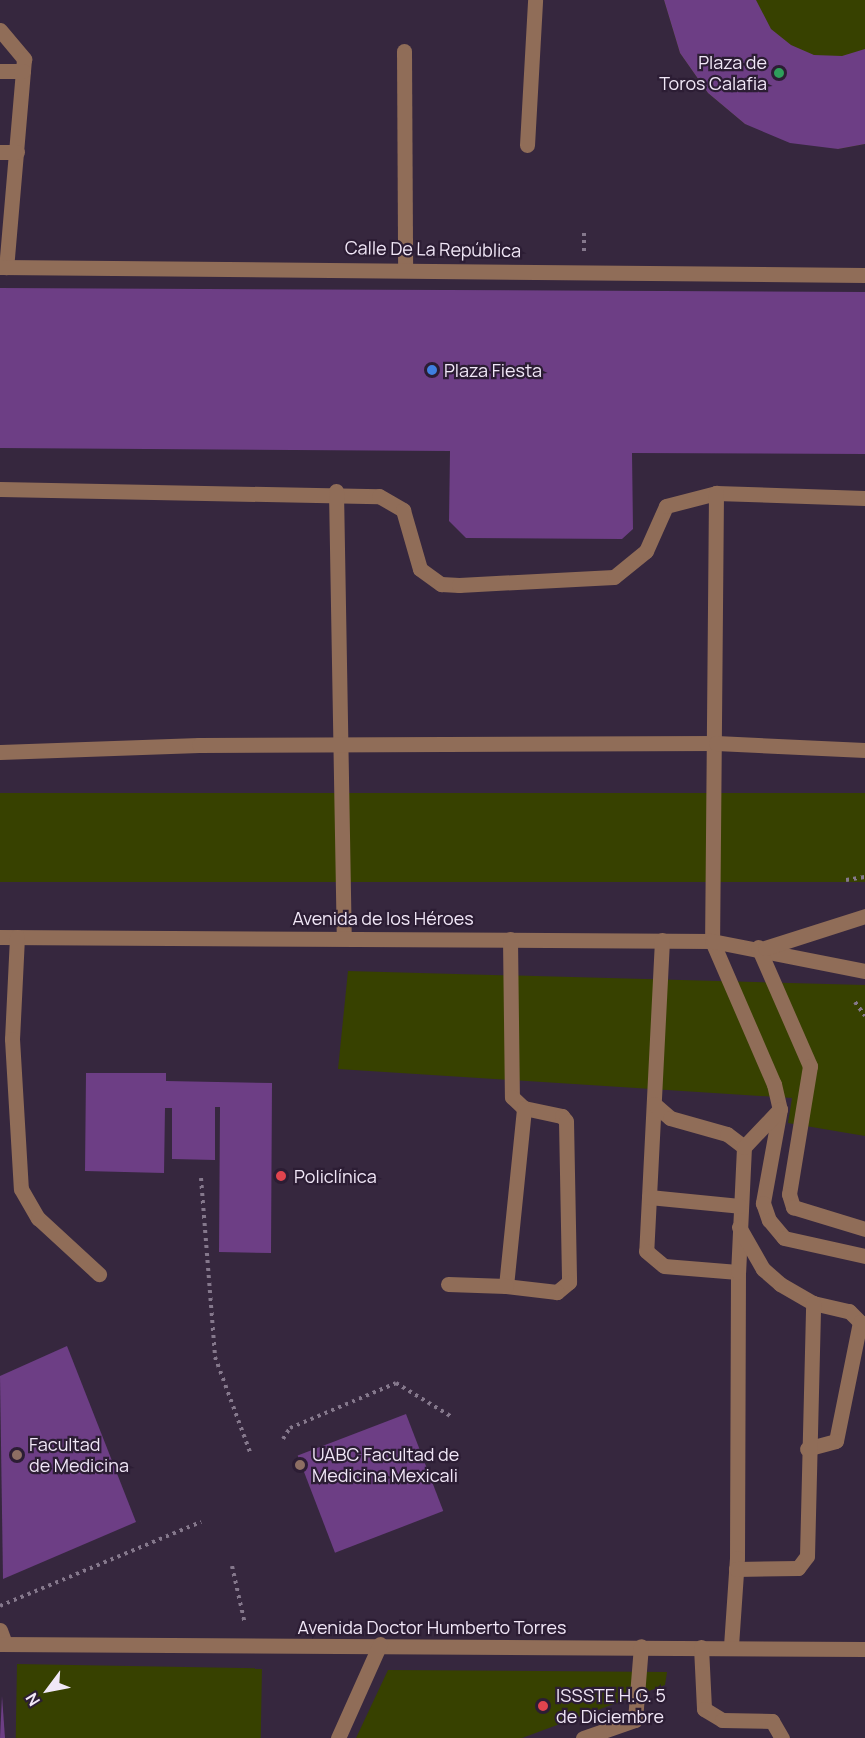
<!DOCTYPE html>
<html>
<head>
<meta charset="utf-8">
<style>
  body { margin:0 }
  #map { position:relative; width:865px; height:1738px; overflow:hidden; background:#36273e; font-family:Manrope,sans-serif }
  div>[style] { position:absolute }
  .green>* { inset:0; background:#374100; transform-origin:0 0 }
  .building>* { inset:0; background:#6d3e85; transform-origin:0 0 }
  .path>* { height:4px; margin-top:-2px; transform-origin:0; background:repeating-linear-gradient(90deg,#85788c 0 3px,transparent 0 7.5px) }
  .minor>* { height:15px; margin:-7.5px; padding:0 7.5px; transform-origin:7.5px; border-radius:7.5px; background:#906d58 }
  .dots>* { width:16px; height:16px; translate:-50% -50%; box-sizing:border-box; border:3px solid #2c1d34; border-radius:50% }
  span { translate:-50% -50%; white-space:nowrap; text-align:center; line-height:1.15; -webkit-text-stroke:4.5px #2c1d34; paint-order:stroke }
  .poi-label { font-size:18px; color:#f1e7f7 }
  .right { translate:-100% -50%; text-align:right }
  .left { translate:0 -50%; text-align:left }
  .street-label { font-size:18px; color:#f1e7f7 }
  .north { position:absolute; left:18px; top:1660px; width:60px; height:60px; -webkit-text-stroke:4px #2c1d34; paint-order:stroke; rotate:238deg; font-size:16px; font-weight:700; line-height:24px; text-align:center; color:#f1e7f7 }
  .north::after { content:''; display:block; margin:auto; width:21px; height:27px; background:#f1e7f7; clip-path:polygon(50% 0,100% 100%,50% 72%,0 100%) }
</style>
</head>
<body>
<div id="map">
  <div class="green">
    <div style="clip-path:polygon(664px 0,865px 0,865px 144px,838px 149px,745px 124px,708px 93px,680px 53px)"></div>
    <div style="left:0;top:793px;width:865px;height:89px"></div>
    <div style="clip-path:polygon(348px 971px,865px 985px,865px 1136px,788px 1123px,792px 1098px,338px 1069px)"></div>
    <div style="left:17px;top:1664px;width:245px;height:74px;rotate:1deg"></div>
    <div style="clip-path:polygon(388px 1670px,667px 1672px,665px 1685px,522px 1738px,356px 1738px)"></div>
  </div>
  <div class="building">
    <div style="clip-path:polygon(664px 0,756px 0,771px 29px,791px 45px,814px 55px,842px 56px,865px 49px,865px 144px,838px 149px,790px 143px,745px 124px,708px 93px,680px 53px)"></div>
    <div style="clip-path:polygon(0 288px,865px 292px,865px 454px,632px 453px,633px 529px,622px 539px,466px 538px,449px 521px,450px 451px,0 448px)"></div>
    <div style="clip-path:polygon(86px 1073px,166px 1073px,166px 1081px,272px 1083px,271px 1253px,219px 1252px,220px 1107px,215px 1107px,215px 1160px,172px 1159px,172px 1108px,165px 1108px,164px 1173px,85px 1171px)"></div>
    <div style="clip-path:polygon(67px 1346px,136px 1522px,3px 1579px,0 1376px)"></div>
    <div style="left:406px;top:1414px;width:104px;height:116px;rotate:69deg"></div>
    <div style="clip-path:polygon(2px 1696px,5px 1738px,0 1738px)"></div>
  </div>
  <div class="path">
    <div style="left:584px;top:251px;width:20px;rotate:-90deg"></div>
    <div style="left:846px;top:880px;width:19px;rotate:-9deg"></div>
    <div style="left:855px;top:1002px;width:17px;rotate:54deg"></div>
    <div style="left:201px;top:1178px;width:180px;rotate:85.5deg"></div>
    <div style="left:215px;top:1357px;width:101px;rotate:69.8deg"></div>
    <div style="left:283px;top:1439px;width:13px;rotate:-58deg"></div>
    <div style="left:290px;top:1428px;width:115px;rotate:-23deg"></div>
    <div style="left:396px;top:1383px;width:66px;rotate:31.3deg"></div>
    <div style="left:232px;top:1566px;width:59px;rotate:77.4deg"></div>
    <div style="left:0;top:1606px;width:218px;rotate:-22.7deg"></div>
  </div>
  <div class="minor">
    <div style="left:0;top:30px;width:38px;rotate:50deg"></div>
    <div style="left:24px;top:59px;width:209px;rotate:94.9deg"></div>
    <div style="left:404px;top:51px;width:216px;rotate:89.7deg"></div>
    <div style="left:0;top:71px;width:23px"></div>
    <div style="left:527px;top:145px;width:145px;rotate:-86.8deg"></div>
    <div style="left:0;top:152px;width:17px"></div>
    <div style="left:0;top:267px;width:865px;rotate:0.53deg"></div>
    <div style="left:0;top:489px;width:379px;rotate:1.1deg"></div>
    <div style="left:379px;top:496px;width:28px;rotate:30deg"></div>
    <div style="left:403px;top:510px;width:61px;rotate:73.9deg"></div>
    <div style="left:420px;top:569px;width:26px;rotate:36deg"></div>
    <div style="left:441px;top:584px;width:18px;rotate:3deg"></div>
    <div style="left:459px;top:585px;width:155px;rotate:-3deg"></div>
    <div style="left:614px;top:577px;width:41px;rotate:-39.1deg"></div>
    <div style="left:646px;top:551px;width:49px;rotate:-66deg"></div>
    <div style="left:666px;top:506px;width:52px;rotate:-14.6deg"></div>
    <div style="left:716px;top:493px;width:149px;rotate:1.9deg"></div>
    <div style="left:336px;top:491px;width:446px;rotate:89deg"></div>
    <div style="left:716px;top:493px;width:448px;rotate:90.5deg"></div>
    <div style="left:712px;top:941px;width:156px;rotate:66.6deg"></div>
    <div style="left:774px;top:1084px;width:26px;rotate:77deg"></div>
    <div style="left:780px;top:1109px;width:96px;rotate:100.3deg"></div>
    <div style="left:763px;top:1203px;width:18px;rotate:71deg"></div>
    <div style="left:769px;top:1220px;width:23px;rotate:50deg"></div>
    <div style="left:784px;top:1238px;width:83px;rotate:12.5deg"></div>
    <div style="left:0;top:752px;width:199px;rotate:-2deg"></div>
    <div style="left:199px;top:745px;width:517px;rotate:-0.22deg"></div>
    <div style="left:716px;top:743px;width:149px;rotate:2.7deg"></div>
    <div style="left:0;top:937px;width:712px;rotate:0.32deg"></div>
    <div style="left:712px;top:941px;width:156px;rotate:11.1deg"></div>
    <div style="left:17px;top:937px;width:102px;rotate:92.8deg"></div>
    <div style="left:12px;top:1039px;width:150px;rotate:86.6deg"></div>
    <div style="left:21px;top:1189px;width:34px;rotate:60deg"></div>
    <div style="left:38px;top:1218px;width:83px;rotate:42.6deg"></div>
    <div style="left:510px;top:939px;width:158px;rotate:89.3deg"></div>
    <div style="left:512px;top:1097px;width:16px;rotate:43deg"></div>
    <div style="left:524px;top:1108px;width:39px;rotate:12deg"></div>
    <div style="left:562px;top:1116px;width:6px;rotate:51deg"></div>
    <div style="left:566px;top:1121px;width:161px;rotate:88.9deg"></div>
    <div style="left:569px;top:1282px;width:16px;rotate:140deg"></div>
    <div style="left:557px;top:1292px;width:51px;rotate:-173.3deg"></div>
    <div style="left:506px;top:1286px;width:179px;rotate:-84.2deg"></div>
    <div style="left:662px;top:940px;width:311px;rotate:92.9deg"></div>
    <div style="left:646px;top:1251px;width:23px;rotate:40deg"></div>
    <div style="left:664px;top:1266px;width:74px;rotate:4.6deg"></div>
    <div style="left:738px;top:1272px;width:286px;rotate:90.2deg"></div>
    <div style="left:737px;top:1558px;width:89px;rotate:93.9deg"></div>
    <div style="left:758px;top:947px;width:130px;rotate:66.4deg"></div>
    <div style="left:810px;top:1066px;width:130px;rotate:99.3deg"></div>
    <div style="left:789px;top:1194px;width:14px;rotate:73deg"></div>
    <div style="left:793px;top:1207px;width:75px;rotate:17deg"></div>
    <div style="left:765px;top:948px;width:105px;rotate:-17.7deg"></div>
    <div style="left:654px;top:1104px;width:21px;rotate:41deg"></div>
    <div style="left:670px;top:1118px;width:59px;rotate:15.7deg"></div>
    <div style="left:727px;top:1134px;width:21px;rotate:37deg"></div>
    <div style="left:744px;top:1147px;width:125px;rotate:92.7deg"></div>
    <div style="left:744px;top:1147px;width:52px;rotate:-46.5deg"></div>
    <div style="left:649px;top:1197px;width:91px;rotate:5.6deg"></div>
    <div style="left:739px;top:1227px;width:48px;rotate:60.3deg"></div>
    <div style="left:763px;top:1269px;width:23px;rotate:41deg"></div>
    <div style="left:780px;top:1284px;width:38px;rotate:30deg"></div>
    <div style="left:813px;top:1303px;width:37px;rotate:13deg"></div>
    <div style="left:849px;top:1311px;width:16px;rotate:45deg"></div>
    <div style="left:860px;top:1322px;width:121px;rotate:101.4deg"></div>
    <div style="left:836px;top:1441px;width:30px;rotate:165deg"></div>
    <div style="left:448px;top:1284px;width:58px;rotate:2deg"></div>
    <div style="left:736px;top:1569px;width:62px;rotate:-0.9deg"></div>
    <div style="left:798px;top:1568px;width:15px;rotate:-53deg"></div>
    <div style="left:807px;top:1556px;width:253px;rotate:-88.6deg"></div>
    <div style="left:0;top:1630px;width:15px;rotate:70deg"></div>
    <div style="left:0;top:1644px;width:865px;rotate:0.33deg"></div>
    <div style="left:701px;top:1647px;width:62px;rotate:87.2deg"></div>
    <div style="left:704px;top:1709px;width:21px;rotate:31deg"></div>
    <div style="left:722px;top:1720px;width:50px;rotate:1.1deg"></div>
    <div style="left:772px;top:1721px;width:20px;rotate:60deg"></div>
    <div style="left:338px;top:1738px;width:103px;rotate:-65.9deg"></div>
    <div style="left:583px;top:1738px;width:55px;rotate:-19.1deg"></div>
    <div style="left:635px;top:1720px;width:74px;rotate:-85.4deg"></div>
  </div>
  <div class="dots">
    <div style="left:779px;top:73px;background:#2e9e5b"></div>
    <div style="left:432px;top:370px;background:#3f7fe0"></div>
    <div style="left:281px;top:1176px;background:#e0444e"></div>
    <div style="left:17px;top:1455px;background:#8d6e63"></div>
    <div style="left:300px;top:1465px;background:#8d6e63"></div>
    <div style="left:543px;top:1706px;background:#e0444e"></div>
  </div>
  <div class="poi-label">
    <span class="right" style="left:767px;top:73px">Plaza de<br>Toros Calafia</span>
    <span class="left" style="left:444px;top:370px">Plaza Fiesta</span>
    <span class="left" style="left:294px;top:1176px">Policlínica</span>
    <span class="left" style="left:29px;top:1455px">Facultad<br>de Medicina</span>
    <span class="left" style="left:312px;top:1465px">UABC Facultad de<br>Medicina Mexicali</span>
    <span class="left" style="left:556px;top:1706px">ISSSTE H.G. 5<br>de Diciembre</span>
  </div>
  <div class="street-label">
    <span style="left:433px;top:249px;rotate:1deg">Calle De La República</span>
    <span style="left:383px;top:918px">Avenida de los Héroes</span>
    <span style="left:432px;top:1627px">Avenida Doctor Humberto Torres</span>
  </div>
  <div class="north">N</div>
</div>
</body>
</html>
